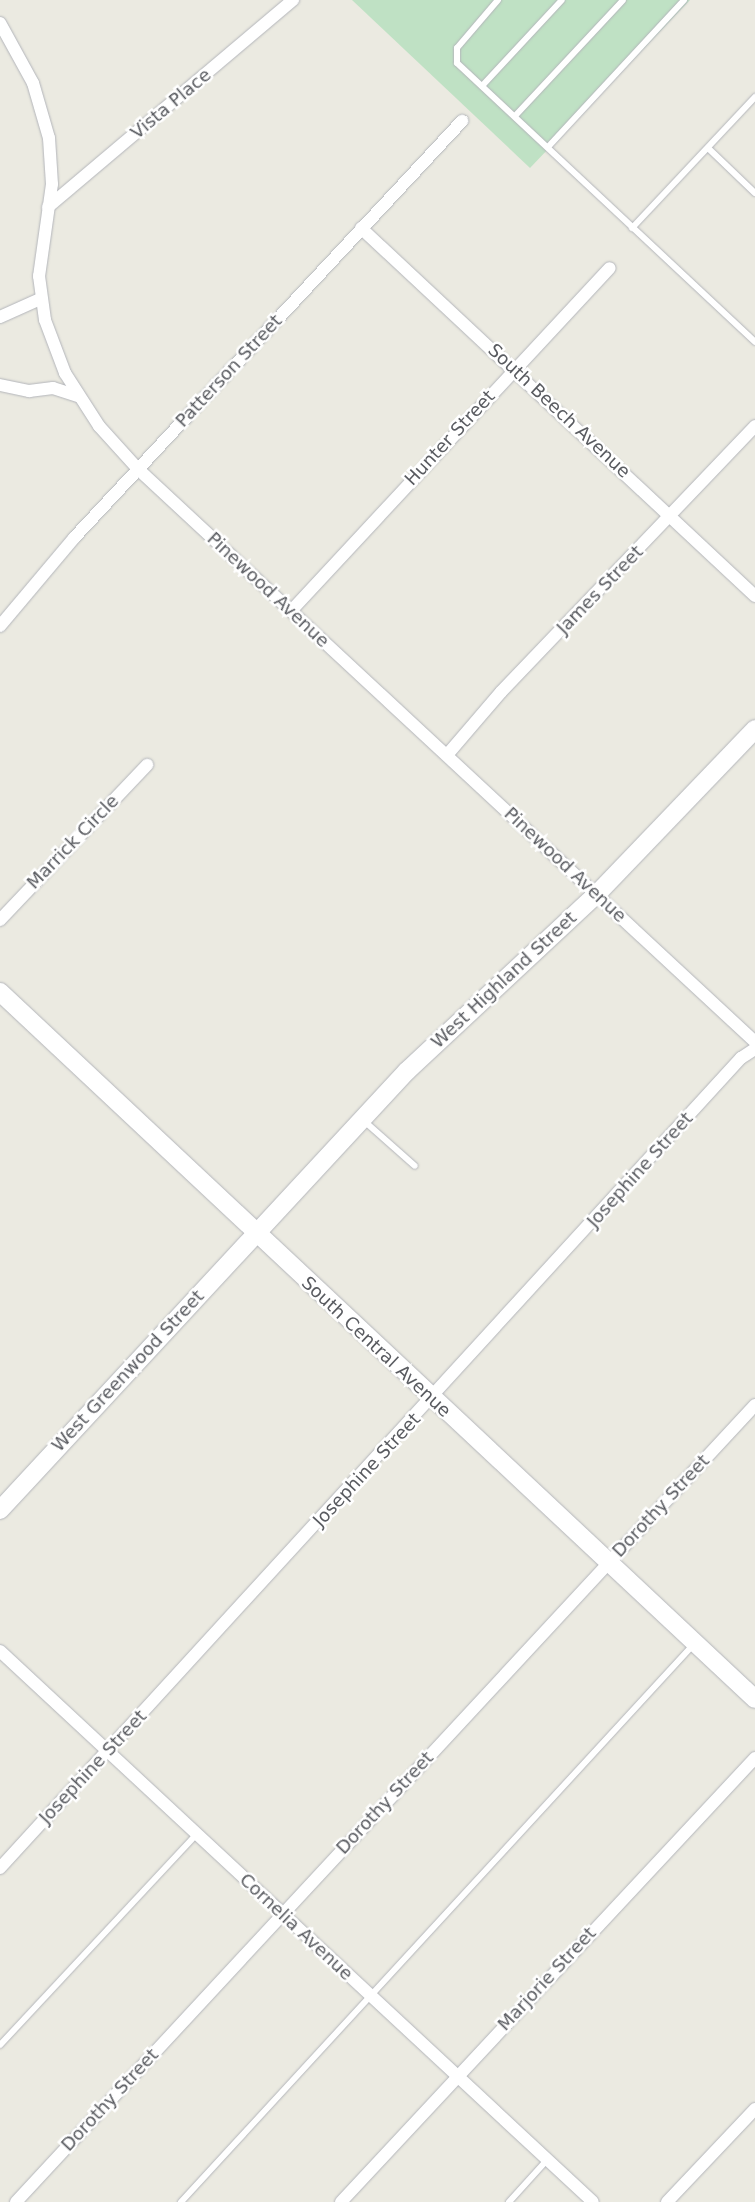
<!DOCTYPE html>
<html>
<head>
<meta charset="utf-8">
<style>
  body { margin:0 }
  #map { position:relative; width:755px; height:2202px; overflow:hidden; background:#ebeae1; font-family:"DejaVu Sans",sans-serif }
  div>[style] { position:absolute }
  .green>* { inset:0; background:#bfe1c4 }
  .roads { filter:drop-shadow(0 0 1px #b3b5ba) drop-shadow(0 0 1px #b3b5ba) }
  .lane>* { height:6px; margin:-3px; padding:0 3px; transform-origin:3px; border-radius:3px; background:#fff }
  .street>* { height:12px; margin:-6px; padding:0 6px; transform-origin:6px; border-radius:6px; background:#fff }
  .secondary>* { height:18px; margin:-9px; padding:0 9px; transform-origin:9px; border-radius:9px; background:#fff }
  span { translate:-50% -50%; white-space:nowrap; text-align:center; line-height:1.15; -webkit-text-stroke:5px #fff; paint-order:stroke }
  .street-label { font-size:18px; color:#595b60 }
</style>
</head>
<body>
<div id="map">
  <div class="green">
    <div style="clip-path:polygon(352px 0,690px 0,530px 168px)"></div>
  </div>
  <div class="roads">
    <div class="lane">
      <div style="left:498px;top:0;width:63px;rotate:130.5deg"></div>
      <div style="left:457px;top:48px;width:15px;rotate:90deg"></div>
      <div style="left:457px;top:63px;width:408px;rotate:43.1deg"></div>
      <div style="left:482px;top:86px;width:117px;rotate:-47.1deg"></div>
      <div style="left:515px;top:116px;width:158px;rotate:-47deg"></div>
      <div style="left:548px;top:147px;width:200px;rotate:-47.2deg"></div>
      <div style="left:708px;top:148px;width:65px;rotate:43.8deg"></div>
      <div style="left:632px;top:228px;width:180px;rotate:-46.8deg"></div>
      <div style="left:363px;top:1120px;width:69px;rotate:41.5deg"></div>
      <div style="left:0;top:2045px;width:289px;rotate:-47deg"></div>
      <div style="left:181px;top:2202px;width:758px;rotate:-47.41deg"></div>
      <div style="left:509px;top:2202px;width:57px;rotate:-47.9deg"></div>
    </div>
    <div class="street">
      <div style="left:0;top:23px;width:68px;rotate:61.2deg"></div>
      <div style="left:33px;top:83px;width:57px;rotate:73.8deg"></div>
      <div style="left:49px;top:138px;width:46px;rotate:86.3deg"></div>
      <div style="left:52px;top:184px;width:93px;rotate:98deg"></div>
      <div style="left:39px;top:276px;width:44px;rotate:82.2deg"></div>
      <div style="left:45px;top:320px;width:57px;rotate:69.3deg"></div>
      <div style="left:65px;top:373px;width:63px;rotate:57.3deg"></div>
      <div style="left:99px;top:426px;width:58px;rotate:47.8deg"></div>
      <div style="left:138px;top:469px;width:842px;rotate:42.88deg"></div>
      <div style="left:48px;top:207px;width:321px;rotate:-40.2deg"></div>
      <div style="left:361px;top:228px;width:539px;rotate:43.05deg"></div>
      <div style="left:0;top:317px;width:44px;rotate:-24.2deg"></div>
      <div style="left:0;top:385px;width:30px;rotate:12deg"></div>
      <div style="left:29px;top:391px;width:24px;rotate:-7deg"></div>
      <div style="left:53px;top:388px;width:26px;rotate:18deg"></div>
      <div style="left:291px;top:611px;width:468px;rotate:-47.1deg"></div>
      <div style="left:0;top:626px;width:115px;rotate:-49.9deg"></div>
      <div style="left:74px;top:538px;width:570px;rotate:-47.06deg"></div>
      <div style="left:447px;top:755px;width:83px;rotate:-49.4deg"></div>
      <div style="left:501px;top:692px;width:368px;rotate:-46.3deg"></div>
      <div style="left:0;top:920px;width:214px;rotate:-46.5deg"></div>
      <div style="left:0;top:1651px;width:809px;rotate:42.9deg"></div>
      <div style="left:0;top:1868px;width:1098px;rotate:-47.55deg"></div>
      <div style="left:741px;top:1058px;width:17px;rotate:-33deg"></div>
      <div style="left:16px;top:2202px;width:1087px;rotate:-47.16deg"></div>
      <div style="left:341px;top:2202px;width:607px;rotate:-47deg"></div>
      <div style="left:667px;top:2202px;width:128px;rotate:-46.6deg"></div>
    </div>
    <div class="secondary">
      <div style="left:0;top:992px;width:1034px;rotate:43.12deg"></div>
      <div style="left:0;top:1510px;width:599px;rotate:-47.17deg"></div>
      <div style="left:407px;top:1071px;width:258px;rotate:-43deg"></div>
      <div style="left:596px;top:895px;width:230px;rotate:-46.2deg"></div>
    </div>
  </div>
  <div class="street-label">
    <span style="left:171px;top:104px;rotate:-40deg">Vista Place</span>
    <span style="left:229px;top:371px;rotate:-47deg">Patterson Street</span>
    <span style="left:559px;top:411px;rotate:43deg">South Beech Avenue</span>
    <span style="left:450px;top:438px;rotate:-47deg">Hunter Street</span>
    <span style="left:268px;top:590px;rotate:43deg">Pinewood Avenue</span>
    <span style="left:600px;top:590px;rotate:-46deg">James Street</span>
    <span style="left:73px;top:842px;rotate:-46deg">Marrick Circle</span>
    <span style="left:565px;top:865px;rotate:43deg">Pinewood Avenue</span>
    <span style="left:504px;top:980px;rotate:-43deg">West Highland Street</span>
    <span style="left:640px;top:1170px;rotate:-48deg">Josephine Street</span>
    <span style="left:376px;top:1347px;rotate:43deg">South Central Avenue</span>
    <span style="left:128px;top:1371px;rotate:-47deg">West Greenwood Street</span>
    <span style="left:367px;top:1470px;rotate:-47deg">Josephine Street</span>
    <span style="left:661px;top:1506px;rotate:-47deg">Dorothy Street</span>
    <span style="left:93px;top:1767px;rotate:-47deg">Josephine Street</span>
    <span style="left:385px;top:1803px;rotate:-47deg">Dorothy Street</span>
    <span style="left:296px;top:1927px;rotate:43deg">Cornelia Avenue</span>
    <span style="left:547px;top:1979px;rotate:-47deg">Marjorie Street</span>
    <span style="left:110px;top:2100px;rotate:-47deg">Dorothy Street</span>
  </div>
</div>
</body>
</html>
